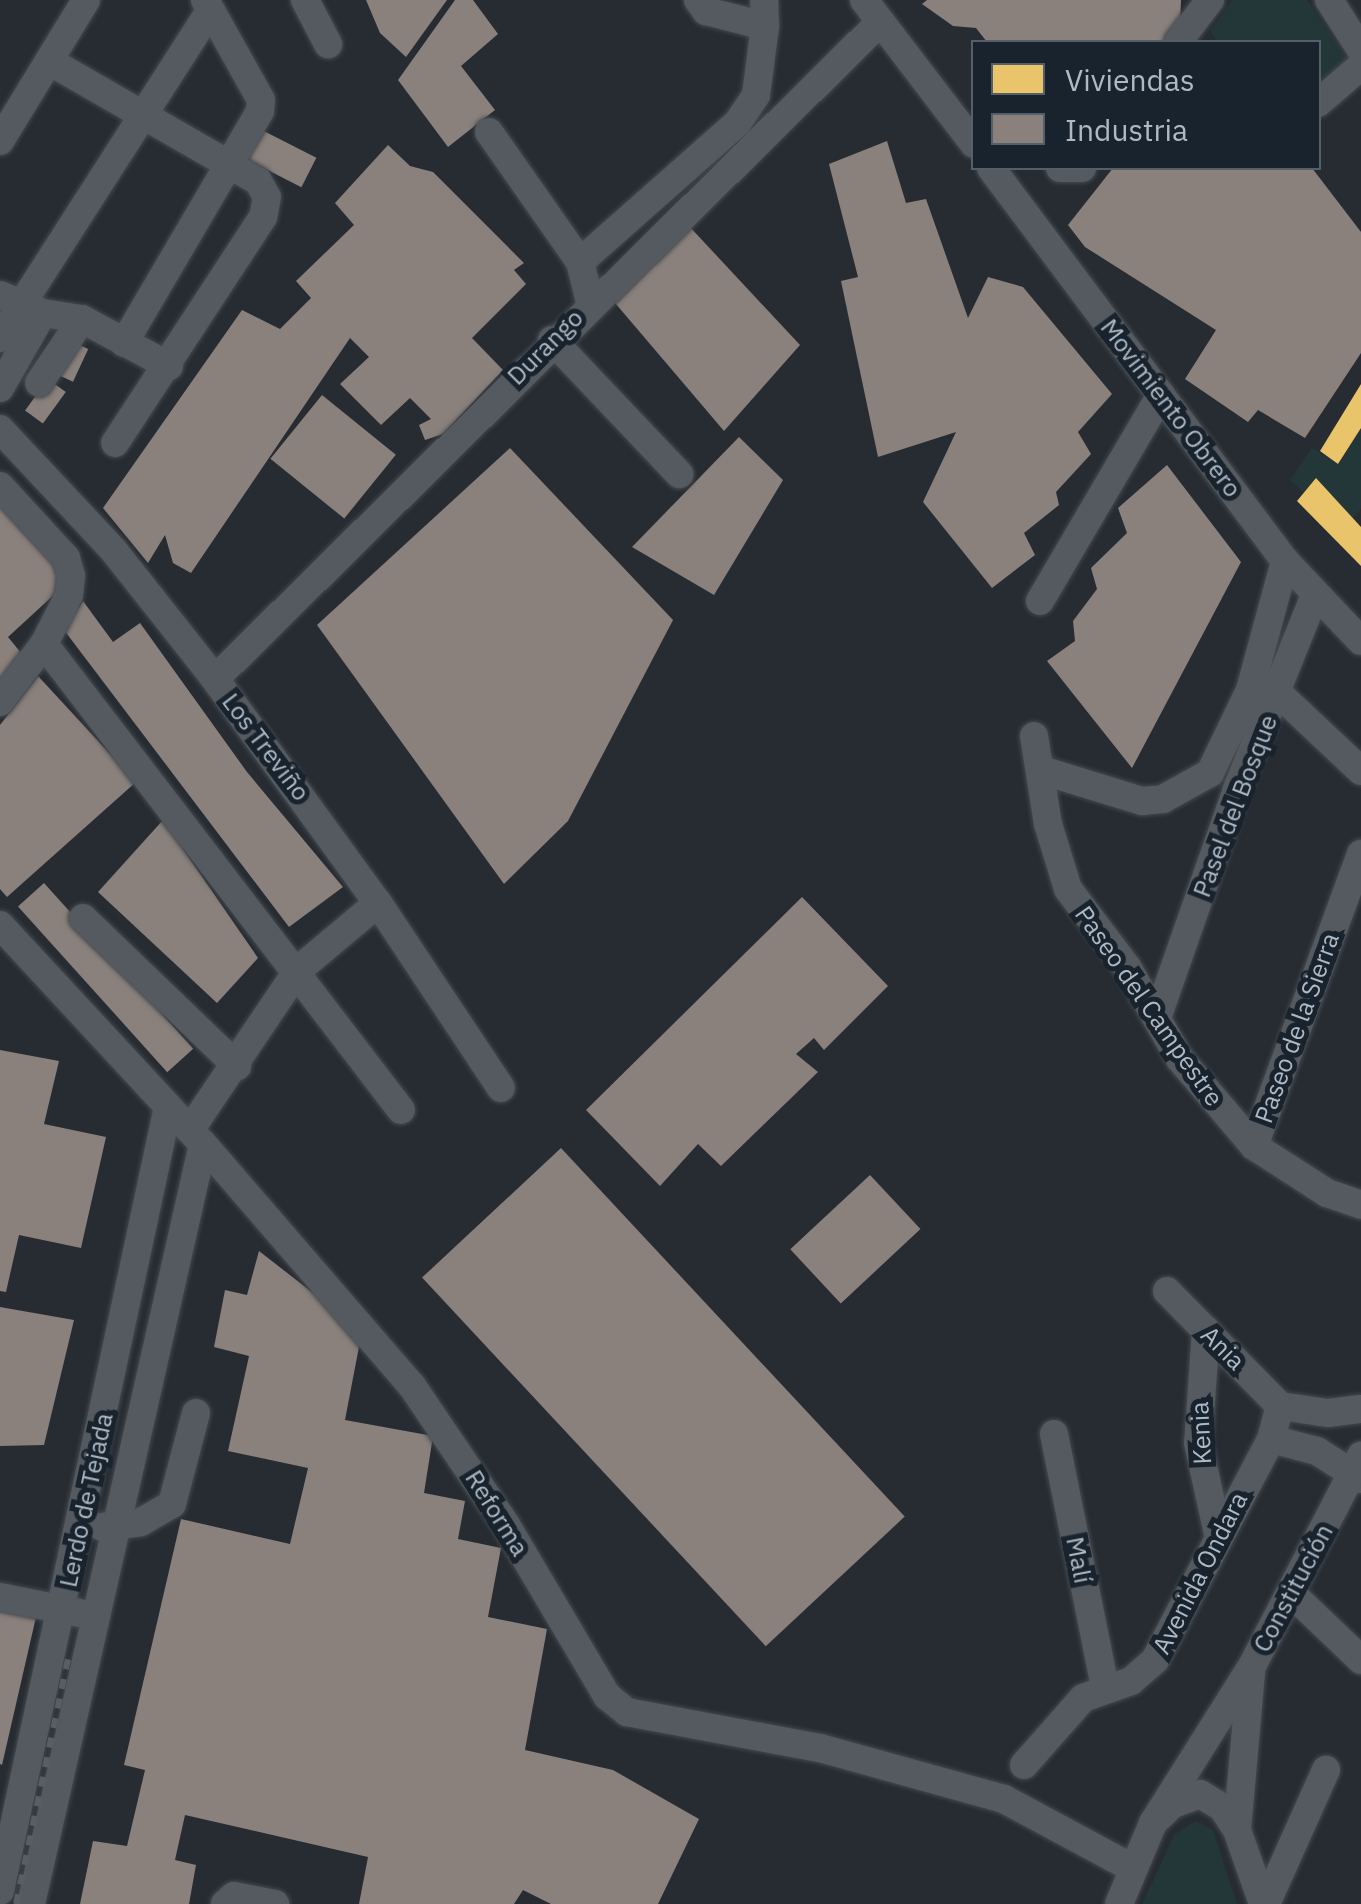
<!DOCTYPE html>
<html>
<head>
<meta charset="utf-8">
<style>
  body { margin:0 }
  #map { position:relative; width:1361px; height:1904px; overflow:hidden; background:#262c32; font-family:"IBM Plex Sans",sans-serif }
  div>[style] { position:absolute }
  .green>* { inset:0; background:#233638 }
  .homes>* { inset:0; background:#e9c46a }
  .industry>* { inset:0; background:#8a817c; transform-origin:0 0 }
  .roads { filter:drop-shadow(0 0 2px #44484d) drop-shadow(0 0 2px #44484d) }
  .minor>* { height:28px; margin:-14px; padding:0 14px; transform-origin:14px; border-radius:14px; background:#545a60 }
  .rail>* { height:6px; margin-top:-3px; transform-origin:0; background:repeating-linear-gradient(90deg,#585e64 0 10px,transparent 0 20px) }
  span { translate:-50% -50%; white-space:nowrap; text-align:center; line-height:1.15; -webkit-text-stroke:10px #19232d; paint-order:stroke }
  .street-label { font-size:25px; color:#adb9c5 }
  .legend { position:absolute; left:971px; top:40px; width:350px; height:130px; box-sizing:border-box; background:#19232d; border:2px solid #545f6a; margin:0; padding:12px 18px; list-style:none; font-size:30px; color:#adb9c5 }
  .legend li { display:flex; align-items:center; gap:20px; height:50px }
  .legend b { width:50px; border:2px solid #545f6a }
</style>
</head>
<body>
<div id="map">
  <div class="green">
    <div style="clip-path:polygon(1232px 0,1307px 0,1348px 60px,1319px 88px,1318px 42px,1218px 42px,1210px 31px)"></div>
    <div style="clip-path:polygon(1361px 428px,1361px 509px,1353px 518px,1316px 478px,1304px 493px,1290px 480px,1312px 448px,1339px 464px)"></div>
    <div style="clip-path:polygon(1195px 1821px,1213px 1830px,1237px 1904px,1142px 1904px,1174px 1835px)"></div>
  </div>
  <div class="homes">
    <div style="clip-path:polygon(1361px 384px,1361px 428px,1338px 464px,1320px 451px)"></div>
    <div style="clip-path:polygon(1316px 478px,1361px 527px,1361px 566px,1297px 501px)"></div>
  </div>
  <div class="industry">
    <div style="clip-path:polygon(366px 0,447px 0,406px 57px,380px 33px)"></div>
    <div style="clip-path:polygon(455px 0,473px 0,498px 34px,461px 66px,495px 110px,448px 147px,398px 80px)"></div>
    <div style="clip-path:polygon(927px 0,1181px 0,1180px 25px,1169px 42px,987px 42px,976px 28px,953px 26px,922px 4px)"></div>
    <div style="left:254px;top:126px;width:70px;height:33px;rotate:27deg"></div>
    <div style="clip-path:polygon(887px 141px,906px 203px,926px 199px,968px 318px,988px 277px,1023px 287px,1112px 394px,1078px 432px,1091px 454px,1056px 492px,1059px 505px,1024px 533px,1035px 555px,992px 588px,923px 502px,956px 432px,878px 457px,841px 281px,858px 277px,829px 164px)"></div>
    <div style="clip-path:polygon(388px 145px,410px 166px,433px 172px,524px 263px,514px 270px,526px 284px,472px 338px,503px 370px,443px 434px,425px 440px,419px 425px,431px 419px,410px 398px,381px 425px,340px 384px,369px 357px,350px 338px,191px 573px,173px 563px,165px 535px,148px 563px,103px 508px,242px 310px,280px 329px,311px 298px,296px 281px,354px 225px,335px 203px)"></div>
    <div style="clip-path:polygon(1113px 168px,1312px 168px,1361px 232px,1361px 353px,1305px 438px,1258px 410px,1248px 422px,1185px 379px,1216px 330px,1085px 247px,1068px 225px)"></div>
    <div style="clip-path:polygon(689px 226px,800px 345px,724px 431px,610px 297px)"></div>
    <div style="left:71px;top:341px;width:19px;height:36px;rotate:25deg"></div>
    <div style="left:48px;top:379px;width:22px;height:39px;rotate:36deg"></div>
    <div style="left:322px;top:395px;width:95px;height:82px;rotate:39deg"></div>
    <div style="clip-path:polygon(739px 437px,783px 480px,714px 595px,632px 547px)"></div>
    <div style="clip-path:polygon(510px 448px,673px 620px,568px 821px,504px 884px,317px 625px)"></div>
    <div style="clip-path:polygon(1167px 465px,1241px 562px,1132px 768px,1047px 661px,1075px 641px,1073px 621px,1097px 589px,1091px 568px,1127px 533px,1118px 508px)"></div>
    <div style="clip-path:polygon(0 498px,57px 560px,57px 592px,8px 637px,26px 659px,0 681px)"></div>
    <div style="clip-path:polygon(83px 601px,113px 642px,140px 623px,247px 772px,343px 887px,289px 927px,64px 630px)"></div>
    <div style="clip-path:polygon(38px 676px,136px 782px,7px 897px,0 889px,0 725px)"></div>
    <div style="clip-path:polygon(163px 820px,258px 958px,217px 1003px,98px 892px)"></div>
    <div style="left:44px;top:883px;width:223px;height:35px;rotate:48deg"></div>
    <div style="clip-path:polygon(802px 897px,888px 986px,824px 1050px,814px 1038px,796px 1054px,818px 1072px,721px 1166px,698px 1144px,660px 1186px,586px 1110px)"></div>
    <div style="clip-path:polygon(0 1050px,59px 1061px,44px 1124px,106px 1137px,81px 1248px,19px 1235px,6px 1292px,0 1291px)"></div>
    <div style="left:561px;top:1148px;width:504px;height:190px;rotate:47deg"></div>
    <div style="left:870px;top:1175px;width:74px;height:109px;rotate:47deg"></div>
    <div style="clip-path:polygon(259px 1251px,362px 1331px,345px 1420px,433px 1436px,424px 1493px,465px 1501px,458px 1539px,501px 1548px,488px 1617px,547px 1629px,525px 1750px,613px 1770px,699px 1819px,658px 1904px,551px 1904px,523px 1890px,514px 1904px,359px 1904px,368px 1857px,185px 1815px,175px 1860px,196px 1865px,189px 1904px,80px 1904px,93px 1841px,127px 1846px,145px 1770px,124px 1765px,181px 1519px,290px 1544px,308px 1468px,228px 1451px,249px 1356px,214px 1347px,225px 1290px,247px 1295px)"></div>
    <div style="clip-path:polygon(0 1307px,74px 1320px,44px 1445px,0 1446px)"></div>
    <div style="clip-path:polygon(0 1609px,36px 1617px,2px 1765px,0 1764px)"></div>
  </div>
  <div class="roads">
    <div class="minor">
      <div style="left:305px;top:0;width:50px;rotate:62.4deg"></div>
      <div style="left:698px;top:0;width:14px;rotate:54deg"></div>
      <div style="left:706px;top:11px;width:61px;rotate:14.3deg"></div>
      <div style="left:765px;top:26px;width:26px;rotate:-92deg"></div>
      <div style="left:864px;top:0;width:181px;rotate:52.6deg"></div>
      <div style="left:1329px;top:0;width:59px;rotate:57.4deg"></div>
      <div style="left:1178px;top:42px;width:53px;rotate:-52.7deg"></div>
      <div style="left:49px;top:61px;width:241px;rotate:29.9deg"></div>
      <div style="left:258px;top:181px;width:18px;rotate:61deg"></div>
      <div style="left:267px;top:197px;width:20px;rotate:101deg"></div>
      <div style="left:263px;top:217px;width:270px;rotate:123.2deg"></div>
      <div style="left:1318px;top:103px;width:57px;rotate:-40.7deg"></div>
      <div style="left:489px;top:132px;width:159px;rotate:55deg"></div>
      <div style="left:0;top:141px;width:165px;rotate:-58.6deg"></div>
      <div style="left:991px;top:168px;width:491px;rotate:53.2deg"></div>
      <div style="left:1285px;top:561px;width:110px;rotate:46.5deg"></div>
      <div style="left:1060px;top:168px;width:22px"></div>
      <div style="left:0;top:295px;width:47px;rotate:22.7deg"></div>
      <div style="left:43px;top:313px;width:39px;rotate:9deg"></div>
      <div style="left:82px;top:319px;width:77px;rotate:123.9deg"></div>
      <div style="left:590px;top:302px;width:41px;rotate:-104deg"></div>
      <div style="left:580px;top:262px;width:211px;rotate:-41.5deg"></div>
      <div style="left:738px;top:122px;width:32px;rotate:-56deg"></div>
      <div style="left:756px;top:95px;width:70px;rotate:-82.6deg"></div>
      <div style="left:82px;top:319px;width:99px;rotate:28.4deg"></div>
      <div style="left:0;top:338px;width:389px;rotate:-57.3deg"></div>
      <div style="left:552px;top:340px;width:185px;rotate:46.5deg"></div>
      <div style="left:124px;top:343px;width:269px;rotate:-59.6deg"></div>
      <div style="left:260px;top:111px;width:11px;rotate:-85deg"></div>
      <div style="left:261px;top:100px;width:115px;rotate:-119.2deg"></div>
      <div style="left:0;top:388px;width:86px;rotate:-60.2deg"></div>
      <div style="left:0;top:429px;width:167px;rotate:46.9deg"></div>
      <div style="left:114px;top:551px;width:163px;rotate:51.7deg"></div>
      <div style="left:215px;top:679px;width:277px;rotate:54deg"></div>
      <div style="left:378px;top:903px;width:222px;rotate:56.4deg"></div>
      <div style="left:0;top:486px;width:98px;rotate:47.5deg"></div>
      <div style="left:66px;top:558px;width:19px;rotate:74deg"></div>
      <div style="left:71px;top:576px;width:19px;rotate:96deg"></div>
      <div style="left:69px;top:595px;width:55px;rotate:117deg"></div>
      <div style="left:44px;top:644px;width:73px;rotate:127.2deg"></div>
      <div style="left:1040px;top:601px;width:239px;rotate:-59.6deg"></div>
      <div style="left:44px;top:644px;width:587px;rotate:52.54deg"></div>
      <div style="left:215px;top:679px;width:935px;rotate:-44.65deg"></div>
      <div style="left:1261px;top:691px;width:17px;rotate:7deg"></div>
      <div style="left:1278px;top:693px;width:114px;rotate:43.2deg"></div>
      <div style="left:1034px;top:736px;width:89px;rotate:81deg"></div>
      <div style="left:1048px;top:824px;width:68px;rotate:72.9deg"></div>
      <div style="left:1068px;top:889px;width:98px;rotate:52.9deg"></div>
      <div style="left:1127px;top:967px;width:106px;rotate:60.1deg"></div>
      <div style="left:1180px;top:1059px;width:114px;rotate:49.6deg"></div>
      <div style="left:1254px;top:1146px;width:87px;rotate:32.8deg"></div>
      <div style="left:1327px;top:1193px;width:36px;rotate:19deg"></div>
      <div style="left:1041px;top:770px;width:106px;rotate:17.1deg"></div>
      <div style="left:1142px;top:801px;width:21px;rotate:-5deg"></div>
      <div style="left:1163px;top:799px;width:54px;rotate:-29deg"></div>
      <div style="left:1210px;top:773px;width:92px;rotate:-64.3deg"></div>
      <div style="left:1250px;top:690px;width:134px;rotate:-74.8deg"></div>
      <div style="left:83px;top:918px;width:214px;rotate:43.9deg"></div>
      <div style="left:0;top:925px;width:299px;rotate:47.2deg"></div>
      <div style="left:203px;top:1144px;width:320px;rotate:49.2deg"></div>
      <div style="left:412px;top:1386px;width:168px;rotate:55.9deg"></div>
      <div style="left:506px;top:1525px;width:199px;rotate:59.4deg"></div>
      <div style="left:607px;top:1696px;width:26px;rotate:39deg"></div>
      <div style="left:627px;top:1712px;width:196px;rotate:10.6deg"></div>
      <div style="left:820px;top:1748px;width:191px;rotate:15.5deg"></div>
      <div style="left:1004px;top:1799px;width:145px;rotate:28.3deg"></div>
      <div style="left:1157px;top:1018px;width:243px;rotate:-70.7deg"></div>
      <div style="left:1237px;top:789px;width:209px;rotate:-68.1deg"></div>
      <div style="left:190px;top:1130px;width:193px;rotate:-56deg"></div>
      <div style="left:298px;top:970px;width:104px;rotate:-39.9deg"></div>
      <div style="left:1254px;top:1146px;width:311px;rotate:-69.9deg"></div>
      <div style="left:1167px;top:1291px;width:161px;rotate:45.5deg"></div>
      <div style="left:1206px;top:1330px;width:113px;rotate:94deg"></div>
      <div style="left:1198px;top:1443px;width:93px;rotate:77.6deg"></div>
      <div style="left:1280px;top:1406px;width:49px;rotate:8.3deg"></div>
      <div style="left:1328px;top:1413px;width:33px;rotate:-7deg"></div>
      <div style="left:1054px;top:1434px;width:257px;rotate:78.6deg"></div>
      <div style="left:1271px;top:1439px;width:48px;rotate:14.6deg"></div>
      <div style="left:1317px;top:1451px;width:52px;rotate:32.5deg"></div>
      <div style="left:102px;top:1527px;width:39px;rotate:-7deg"></div>
      <div style="left:141px;top:1522px;width:36px;rotate:-30deg"></div>
      <div style="left:172px;top:1504px;width:94px;rotate:-75.2deg"></div>
      <div style="left:1291px;top:1593px;width:97px;rotate:43.7deg"></div>
      <div style="left:0;top:1597px;width:81px;rotate:11.4deg"></div>
      <div style="left:1024px;top:1765px;width:89px;rotate:-48.6deg"></div>
      <div style="left:1083px;top:1698px;width:51px;rotate:-19.5deg"></div>
      <div style="left:1131px;top:1681px;width:32px;rotate:-41deg"></div>
      <div style="left:1155px;top:1660px;width:250px;rotate:-62.3deg"></div>
      <div style="left:1271px;top:1439px;width:34px;rotate:-75deg"></div>
      <div style="left:1153px;top:1823px;width:186px;rotate:-57.8deg"></div>
      <div style="left:1252px;top:1666px;width:237px;rotate:-62.6deg"></div>
      <div style="left:1237px;top:1830px;width:159px;rotate:-84.9deg"></div>
      <div style="left:0;top:1891px;width:802px;rotate:-77.91deg"></div>
      <div style="left:31px;top:1904px;width:779px;rotate:-77.25deg"></div>
      <div style="left:225px;top:1904px;width:12px;rotate:-42deg"></div>
      <div style="left:234px;top:1896px;width:42px;rotate:11deg"></div>
      <div style="left:1119px;top:1904px;width:88px;rotate:-67.2deg"></div>
      <div style="left:1153px;top:1823px;width:28px;rotate:-44deg"></div>
      <div style="left:1173px;top:1804px;width:29px;rotate:-20deg"></div>
      <div style="left:1200px;top:1794px;width:26px;rotate:31deg"></div>
      <div style="left:1222px;top:1807px;width:27px;rotate:57deg"></div>
      <div style="left:1237px;top:1830px;width:78px;rotate:70.6deg"></div>
      <div style="left:1266px;top:1904px;width:147px;rotate:-65.9deg"></div>
    </div>
  </div>
  <div class="rail">
    <div style="left:16px;top:1904px;width:250px;rotate:-78deg"></div>
  </div>
  <div class="street-label">
    <span style="left:545px;top:347px;rotate:-45deg">Durango</span>
    <span style="left:1171px;top:408px;rotate:53deg">Movimiento Obrero</span>
    <span style="left:266px;top:747px;rotate:53deg">Los Treviño</span>
    <span style="left:1235px;top:806px;rotate:-69deg">Pasel del Bosque</span>
    <span style="left:1149px;top:1006px;rotate:55deg">Paseo del Campestre</span>
    <span style="left:1297px;top:1028px;rotate:-70deg">Paseo de la Sierra</span>
    <span style="left:1223px;top:1348px;rotate:45deg">Ania</span>
    <span style="left:1201px;top:1433px;rotate:-93deg">Kenia</span>
    <span style="left:86px;top:1500px;rotate:-78deg">Lerdo de Tejada</span>
    <span style="left:497px;top:1513px;rotate:58deg">Reforma</span>
    <span style="left:1079px;top:1560px;rotate:79deg">Malí</span>
    <span style="left:1200px;top:1573px;rotate:-63deg">Avenida Ondara</span>
    <span style="left:1293px;top:1588px;rotate:-62deg">Constitución</span>
  </div>
  <ul class="legend">
  <li><b style="height:28px;background:#e9c46a"></b>Viviendas</li>
  <li><b style="height:28px;background:#8a817c"></b>Industria</li>
  </ul>
</div>
</body>
</html>
